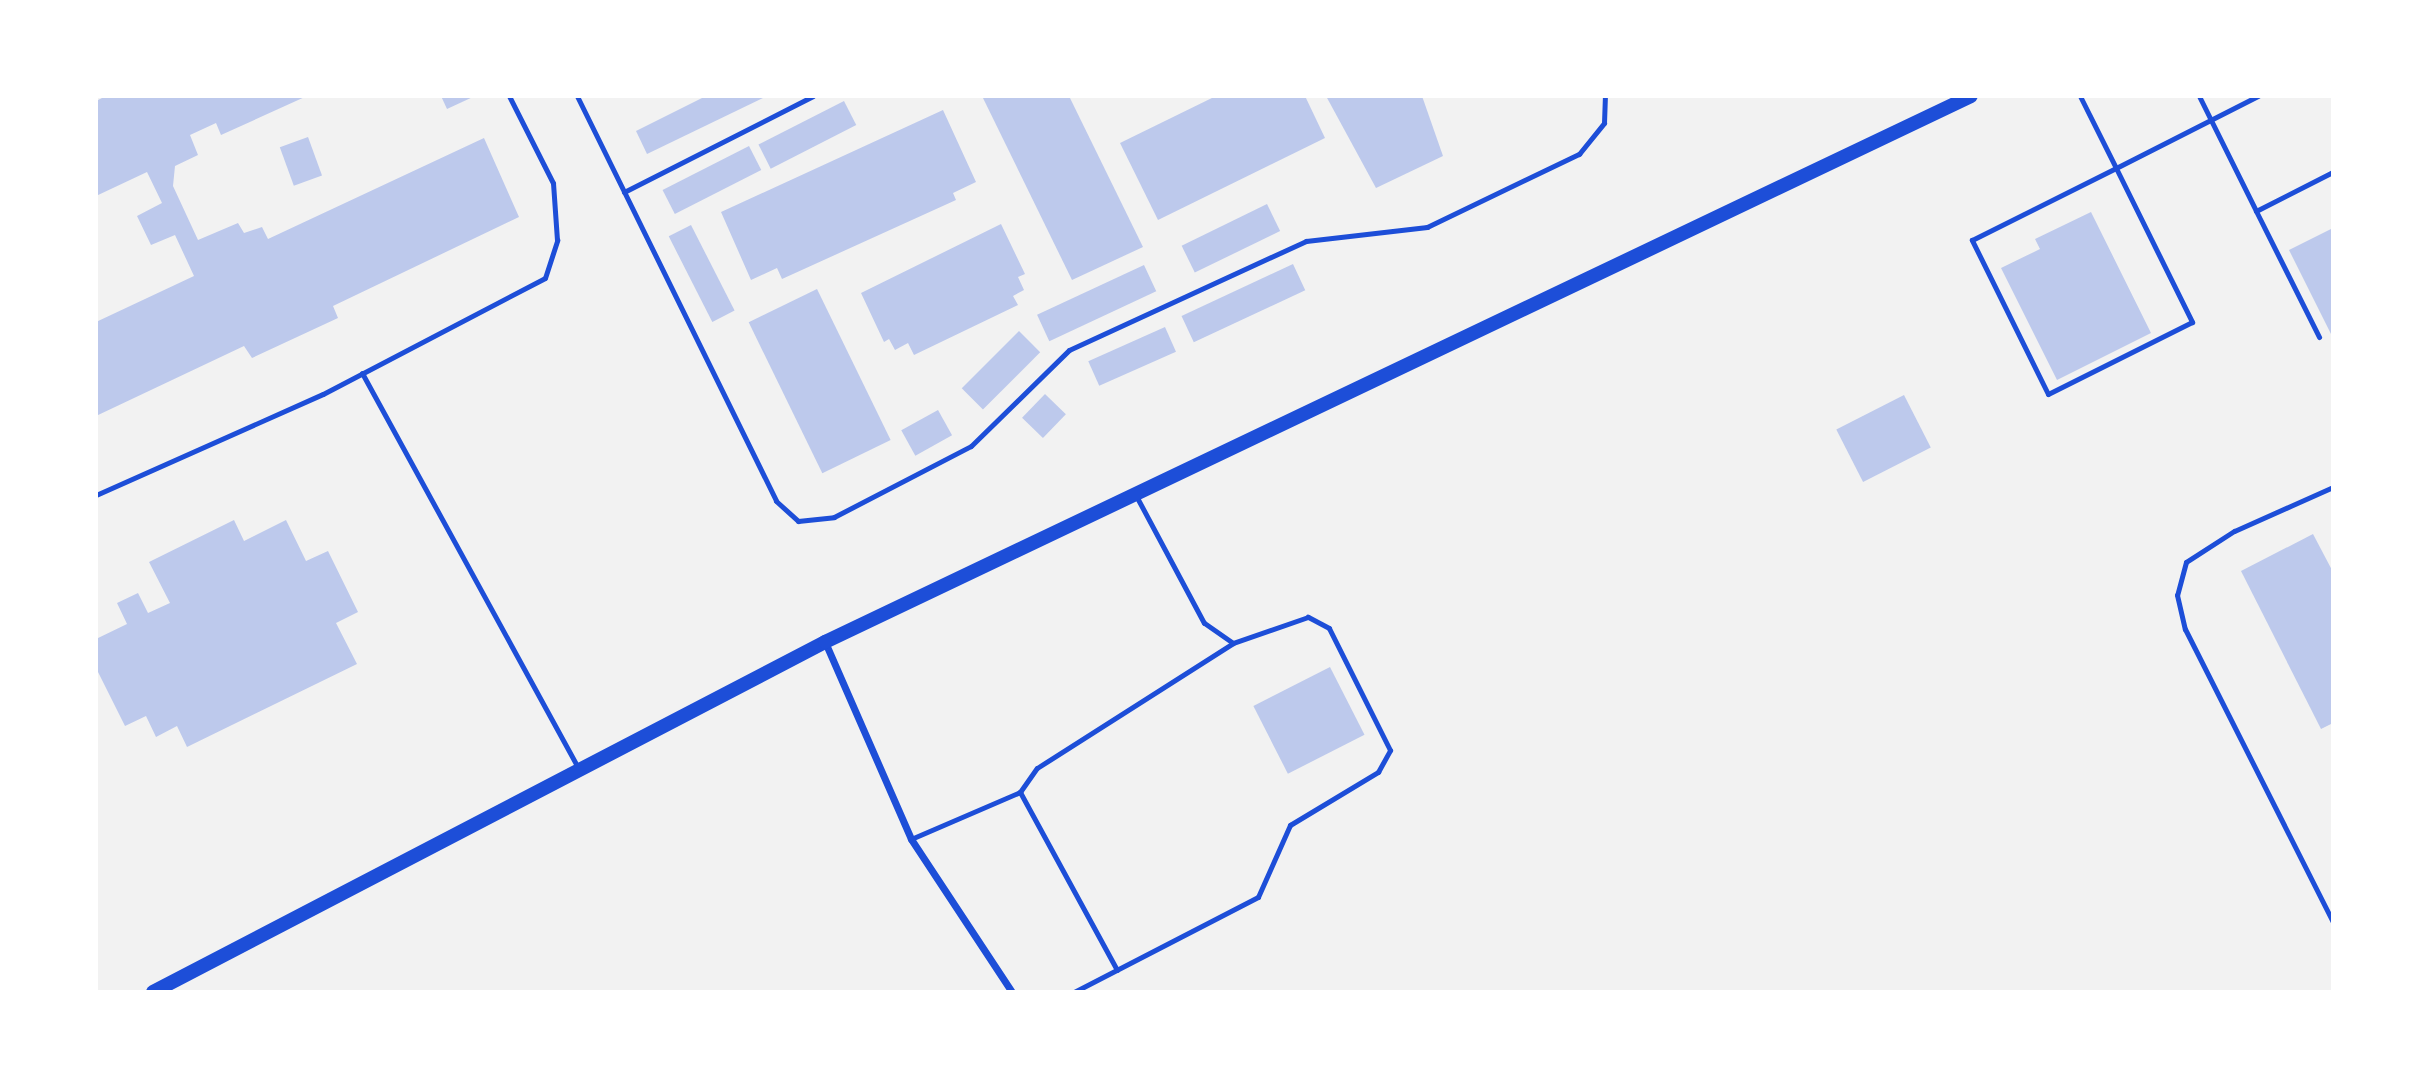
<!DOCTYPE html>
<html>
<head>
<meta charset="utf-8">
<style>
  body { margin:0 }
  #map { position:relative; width:2429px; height:1088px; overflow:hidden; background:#f2f2f2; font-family:"Roboto Serif",serif }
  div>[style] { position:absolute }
  .building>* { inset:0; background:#bdc9ec; transform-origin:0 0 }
  .service>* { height:5px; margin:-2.5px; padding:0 2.5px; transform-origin:2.5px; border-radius:2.5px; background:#1d4ed8 }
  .minor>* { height:7px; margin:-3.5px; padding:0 3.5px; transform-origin:3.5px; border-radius:3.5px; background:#1d4ed8 }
  .secondary>* { height:14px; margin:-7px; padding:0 7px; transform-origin:7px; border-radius:7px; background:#1d4ed8 }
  span { translate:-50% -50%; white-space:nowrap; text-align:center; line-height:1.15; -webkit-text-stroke:5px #fff; paint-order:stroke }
  .frame { position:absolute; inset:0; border:98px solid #fff; pointer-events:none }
</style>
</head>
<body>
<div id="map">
  <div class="building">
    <div style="clip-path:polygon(106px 96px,307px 96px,221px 135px,216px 123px,190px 135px,198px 155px,175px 166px,173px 186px,198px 240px,238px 223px,244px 233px,262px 227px,268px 239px,484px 138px,519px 217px,333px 306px,338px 318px,252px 358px,244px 346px,96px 416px,96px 322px,194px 276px,175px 235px,151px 245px,137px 216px,162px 203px,147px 172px,96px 196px,96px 101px)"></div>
    <div style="clip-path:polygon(441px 96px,475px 96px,447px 109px)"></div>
    <div style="clip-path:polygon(706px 96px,767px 96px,647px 154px,636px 131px)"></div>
    <div style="clip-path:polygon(982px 96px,1069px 96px,1143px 247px,1072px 280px)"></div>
    <div style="clip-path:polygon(1216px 96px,1305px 96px,1325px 138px,1158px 220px,1120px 143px)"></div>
    <div style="clip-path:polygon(1326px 96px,1422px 96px,1443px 156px,1376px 188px)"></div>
    <div style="left:844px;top:101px;width:27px;height:96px;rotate:63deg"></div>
    <div style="clip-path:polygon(943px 110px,976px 182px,953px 193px,956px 200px,782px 279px,777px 268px,751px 280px,721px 212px)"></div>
    <div style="left:308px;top:137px;width:41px;height:30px;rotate:70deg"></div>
    <div style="left:749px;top:146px;width:27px;height:97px;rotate:63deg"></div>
    <div style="left:1267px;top:204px;width:30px;height:95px;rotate:64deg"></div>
    <div style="clip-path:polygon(2091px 212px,2151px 333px,2057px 380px,2001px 268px,2040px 249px,2035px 239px)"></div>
    <div style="clip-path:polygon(1001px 224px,1025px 274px,1018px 277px,1024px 290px,1013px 296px,1018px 305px,914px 355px,908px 343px,895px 350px,889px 339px,884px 342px,861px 293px)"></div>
    <div style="left:691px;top:225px;width:96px;height:25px;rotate:63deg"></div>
    <div style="clip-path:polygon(2333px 228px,2333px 338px,2289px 250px)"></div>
    <div style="left:1293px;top:264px;width:29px;height:123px;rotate:65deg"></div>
    <div style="left:1144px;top:265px;width:29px;height:118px;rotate:65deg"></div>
    <div style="left:817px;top:289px;width:168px;height:76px;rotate:64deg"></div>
    <div style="left:1165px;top:327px;width:27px;height:84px;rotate:66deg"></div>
    <div style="left:1019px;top:331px;width:30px;height:81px;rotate:45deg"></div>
    <div style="left:1045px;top:394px;width:29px;height:33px;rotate:44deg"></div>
    <div style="left:1904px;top:395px;width:59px;height:76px;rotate:63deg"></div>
    <div style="left:938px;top:410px;width:29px;height:42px;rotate:61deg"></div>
    <div style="clip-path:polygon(234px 520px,244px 541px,286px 520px,306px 561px,328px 551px,358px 612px,336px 623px,357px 664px,187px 747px,177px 726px,156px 737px,146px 716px,125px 726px,96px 668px,96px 639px,127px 624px,117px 603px,138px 593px,148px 613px,170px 603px,149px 562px)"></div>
    <div style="clip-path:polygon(2313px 534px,2333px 572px,2333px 723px,2321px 729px,2241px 571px)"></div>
    <div style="left:1330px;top:667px;width:76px;height:86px;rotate:63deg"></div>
  </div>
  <div class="service">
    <div style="left:577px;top:96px;width:451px;rotate:63.8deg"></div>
    <div style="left:776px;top:501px;width:30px;rotate:42deg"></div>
    <div style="left:798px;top:521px;width:36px;rotate:-6deg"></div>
    <div style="left:834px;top:517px;width:154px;rotate:-27.4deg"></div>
    <div style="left:971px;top:446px;width:137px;rotate:-44.4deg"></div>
    <div style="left:1069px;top:350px;width:261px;rotate:-24.7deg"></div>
    <div style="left:1306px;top:241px;width:122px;rotate:-6.6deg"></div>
    <div style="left:1427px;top:227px;width:169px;rotate:-25.7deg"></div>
    <div style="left:1579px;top:154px;width:40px;rotate:-51deg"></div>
    <div style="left:1604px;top:123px;width:27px;rotate:-88deg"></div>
    <div style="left:2080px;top:96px;width:80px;rotate:63.4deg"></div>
    <div style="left:2116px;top:168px;width:172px;rotate:63.7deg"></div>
    <div style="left:2192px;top:322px;width:161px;rotate:153.4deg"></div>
    <div style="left:2048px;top:394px;width:172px;rotate:-116.3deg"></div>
    <div style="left:1972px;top:240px;width:161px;rotate:-26.6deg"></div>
    <div style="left:2116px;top:168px;width:159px;rotate:-26.9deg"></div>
    <div style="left:2199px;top:96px;width:128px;rotate:63.6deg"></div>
    <div style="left:2256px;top:211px;width:86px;rotate:-26.9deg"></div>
    <div style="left:624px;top:192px;width:212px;rotate:-26.9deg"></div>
    <div style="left:2256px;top:211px;width:141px;rotate:63.4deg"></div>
    <div style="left:362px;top:373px;width:452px;rotate:61.3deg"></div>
    <div style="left:2333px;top:487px;width:108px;rotate:156deg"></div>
    <div style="left:2234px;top:531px;width:57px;rotate:147.1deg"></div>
    <div style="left:2186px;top:562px;width:34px;rotate:105deg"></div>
    <div style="left:2177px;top:595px;width:35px;rotate:77deg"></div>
    <div style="left:2185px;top:629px;width:328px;rotate:63.2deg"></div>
    <div style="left:96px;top:495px;width:248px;rotate:-24deg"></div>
    <div style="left:323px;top:394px;width:250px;rotate:-27.6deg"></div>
    <div style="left:545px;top:278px;width:40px;rotate:-72deg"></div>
    <div style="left:557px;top:240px;width:57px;rotate:-94deg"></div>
    <div style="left:553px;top:183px;width:97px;rotate:-116.8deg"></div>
    <div style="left:911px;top:839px;width:119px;rotate:-23.3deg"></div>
    <div style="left:1117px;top:970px;width:203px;rotate:-118.6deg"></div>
    <div style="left:1020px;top:792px;width:29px;rotate:-55deg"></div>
    <div style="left:1037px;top:768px;width:232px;rotate:-32.5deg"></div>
    <div style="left:1074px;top:992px;width:207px;rotate:-27.3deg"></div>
    <div style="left:1258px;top:897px;width:79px;rotate:-66deg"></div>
    <div style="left:1290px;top:825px;width:103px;rotate:-31.1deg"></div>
    <div style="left:1378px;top:772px;width:25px;rotate:-61deg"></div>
    <div style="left:1390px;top:750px;width:136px;rotate:-116.6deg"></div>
    <div style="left:1329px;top:628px;width:24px;rotate:-152deg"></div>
    <div style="left:1308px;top:617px;width:79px;rotate:160.9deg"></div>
    <div style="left:1233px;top:643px;width:35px;rotate:-145deg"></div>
    <div style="left:1204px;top:623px;width:146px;rotate:-118.1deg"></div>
  </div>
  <div class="minor">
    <div style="left:825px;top:642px;width:215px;rotate:66.4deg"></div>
    <div style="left:911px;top:839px;width:183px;rotate:56.6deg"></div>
  </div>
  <div class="secondary">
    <div style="left:153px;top:992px;width:758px;rotate:-27.51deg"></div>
    <div style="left:825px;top:642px;width:1269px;rotate:-25.47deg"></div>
  </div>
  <div class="frame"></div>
</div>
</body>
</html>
